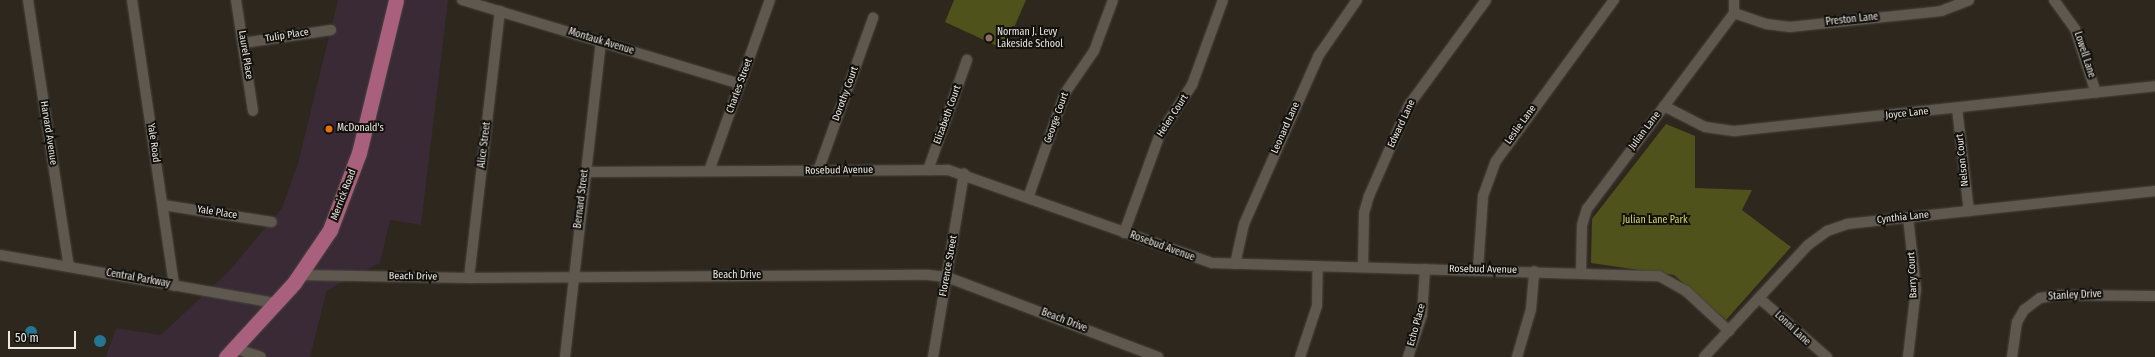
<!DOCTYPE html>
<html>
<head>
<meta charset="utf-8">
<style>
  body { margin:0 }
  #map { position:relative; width:2155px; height:357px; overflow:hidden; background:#2d271e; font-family:"Fira Sans Condensed",sans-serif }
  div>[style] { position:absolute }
  .commercial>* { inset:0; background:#392a36 }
  .green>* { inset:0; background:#4f521a }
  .water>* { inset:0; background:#247692 }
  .round { border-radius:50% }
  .roads { filter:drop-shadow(0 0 1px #49443c) drop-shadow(0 0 1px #49443c) }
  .minor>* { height:10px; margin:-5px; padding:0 5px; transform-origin:5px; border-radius:5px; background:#5f584e }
  .primary>* { height:15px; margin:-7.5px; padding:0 7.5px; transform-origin:7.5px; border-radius:7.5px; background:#a9607c }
  .dots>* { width:11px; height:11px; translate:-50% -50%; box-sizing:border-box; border:2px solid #13110d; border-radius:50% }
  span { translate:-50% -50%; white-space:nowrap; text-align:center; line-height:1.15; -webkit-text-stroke:4px #13110d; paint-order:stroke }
  .street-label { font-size:10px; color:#ece8e2 }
  .poi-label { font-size:10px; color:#ece8e2 }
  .left { translate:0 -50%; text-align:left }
  .park-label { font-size:10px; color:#d2d966 }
  .scale { position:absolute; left:8px; top:331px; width:68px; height:18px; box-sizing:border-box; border:2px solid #ece8e2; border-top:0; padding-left:5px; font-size:12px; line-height:14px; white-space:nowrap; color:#ece8e2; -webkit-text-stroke:3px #13110d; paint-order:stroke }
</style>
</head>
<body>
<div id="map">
  <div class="commercial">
    <div style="clip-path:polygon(338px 0,448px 0,421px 225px,390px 220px,380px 263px,327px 290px,310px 357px,106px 357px,116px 328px,161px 335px,228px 272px,282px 208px,298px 163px)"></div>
  </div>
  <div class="green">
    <div style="clip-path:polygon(954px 0,1026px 0,1009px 39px,997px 46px,945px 22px)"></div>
    <div style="clip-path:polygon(1666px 124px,1695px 136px,1695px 188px,1752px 190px,1742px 210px,1791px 247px,1726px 320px,1674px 275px,1591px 263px,1592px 219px)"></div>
  </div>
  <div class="water">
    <div class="round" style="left:25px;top:326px;width:12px;height:12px"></div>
    <div class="round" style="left:94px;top:335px;width:12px;height:12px"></div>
  </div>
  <div class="roads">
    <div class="minor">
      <div style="left:28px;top:0;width:270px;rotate:81.3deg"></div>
      <div style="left:132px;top:0;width:289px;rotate:81.6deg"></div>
      <div style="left:236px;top:0;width:112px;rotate:81.3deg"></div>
      <div style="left:462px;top:0;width:290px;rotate:16.8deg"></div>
      <div style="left:2054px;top:0;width:36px;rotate:54deg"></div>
      <div style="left:2075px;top:29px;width:67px;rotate:71.8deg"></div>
      <div style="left:1734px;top:13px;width:34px;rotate:19deg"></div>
      <div style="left:1766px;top:24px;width:24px;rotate:7deg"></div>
      <div style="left:1790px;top:27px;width:152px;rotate:-6deg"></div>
      <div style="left:1941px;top:11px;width:30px;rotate:-21deg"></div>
      <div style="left:243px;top:43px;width:89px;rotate:-8.4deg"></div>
      <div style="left:1664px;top:106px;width:46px;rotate:27.1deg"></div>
      <div style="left:1705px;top:127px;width:30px;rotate:8deg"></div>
      <div style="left:1735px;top:131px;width:422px;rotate:-6.1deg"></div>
      <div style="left:1957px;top:108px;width:104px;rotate:83.4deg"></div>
      <div style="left:928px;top:170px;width:117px;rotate:-70.5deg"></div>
      <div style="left:709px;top:171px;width:182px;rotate:-70.4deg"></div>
      <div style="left:818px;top:171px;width:163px;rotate:-70.2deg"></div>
      <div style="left:585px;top:172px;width:363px;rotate:-0.3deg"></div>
      <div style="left:948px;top:170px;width:280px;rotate:19.4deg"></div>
      <div style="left:1212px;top:263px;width:447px;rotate:1.7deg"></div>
      <div style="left:1659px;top:276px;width:31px;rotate:29deg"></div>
      <div style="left:1686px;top:291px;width:59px;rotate:42.9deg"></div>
      <div style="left:1028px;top:198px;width:111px;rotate:-70.6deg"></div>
      <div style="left:1065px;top:93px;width:51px;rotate:-55.4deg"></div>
      <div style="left:1094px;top:51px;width:54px;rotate:-69.6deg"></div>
      <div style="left:163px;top:205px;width:110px;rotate:8.9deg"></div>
      <div style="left:1124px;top:233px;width:105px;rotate:-70deg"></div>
      <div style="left:1160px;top:134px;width:59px;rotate:-56.9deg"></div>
      <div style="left:1192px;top:85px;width:90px;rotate:-70deg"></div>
      <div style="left:0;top:255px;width:280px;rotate:9.9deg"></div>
      <div style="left:1235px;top:264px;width:41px;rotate:-77.3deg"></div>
      <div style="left:1244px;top:224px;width:185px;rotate:-66.1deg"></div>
      <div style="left:1319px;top:55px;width:67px;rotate:-55.4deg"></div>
      <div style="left:1363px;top:266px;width:53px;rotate:-88.9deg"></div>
      <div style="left:1364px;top:213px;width:18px;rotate:-74deg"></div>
      <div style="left:1369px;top:196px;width:99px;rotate:-66.3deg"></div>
      <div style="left:1409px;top:105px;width:130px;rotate:-53.7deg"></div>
      <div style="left:1478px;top:270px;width:74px;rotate:-86.1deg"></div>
      <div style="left:1483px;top:196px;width:37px;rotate:-70deg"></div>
      <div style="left:1496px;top:161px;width:200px;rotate:-53.8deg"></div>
      <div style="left:1581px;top:272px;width:47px;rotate:-88.8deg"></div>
      <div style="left:1582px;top:225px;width:17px;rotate:-73deg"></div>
      <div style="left:1587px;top:209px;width:245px;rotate:-53.1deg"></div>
      <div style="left:1734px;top:13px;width:13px;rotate:-90deg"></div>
      <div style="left:300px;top:275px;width:169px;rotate:1deg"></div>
      <div style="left:469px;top:278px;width:459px;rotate:-0.4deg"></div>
      <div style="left:928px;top:275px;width:19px;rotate:6deg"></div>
      <div style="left:947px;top:277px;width:226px;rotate:20.8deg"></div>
      <div style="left:469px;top:278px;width:269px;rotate:-83.4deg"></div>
      <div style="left:1759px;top:298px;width:90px;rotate:40.9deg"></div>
      <div style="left:234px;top:348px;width:28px;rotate:18deg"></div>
      <div style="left:565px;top:357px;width:317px;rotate:-83.5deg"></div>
      <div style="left:933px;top:357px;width:186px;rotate:-80.4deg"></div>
      <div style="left:1300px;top:357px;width:54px;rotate:-71.6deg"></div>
      <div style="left:1317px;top:306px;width:39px;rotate:-89deg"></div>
      <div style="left:1408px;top:357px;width:44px;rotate:-71.6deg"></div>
      <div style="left:1422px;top:315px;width:46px;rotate:-86.3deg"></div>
      <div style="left:1517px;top:357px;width:50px;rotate:-73.7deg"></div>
      <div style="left:1531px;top:309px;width:38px;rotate:-85deg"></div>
      <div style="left:1704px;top:357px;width:153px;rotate:-47.1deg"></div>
      <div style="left:1808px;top:245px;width:24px;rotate:-36deg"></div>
      <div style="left:1827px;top:231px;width:21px;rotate:-19deg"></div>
      <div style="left:1847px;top:224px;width:310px;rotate:-6.1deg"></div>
      <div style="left:1908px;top:357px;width:68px;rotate:-83.3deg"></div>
      <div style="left:1916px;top:289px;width:72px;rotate:-96.3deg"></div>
      <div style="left:2012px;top:357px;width:35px;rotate:-82deg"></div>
      <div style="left:2017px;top:322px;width:14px;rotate:-60deg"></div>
      <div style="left:2024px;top:310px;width:20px;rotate:-37deg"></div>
      <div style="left:2040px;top:298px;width:18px;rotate:-9deg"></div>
      <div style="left:2058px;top:295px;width:97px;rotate:0.6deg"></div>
    </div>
    <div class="primary">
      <div style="left:226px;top:357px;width:100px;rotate:-47.4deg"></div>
      <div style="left:294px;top:283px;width:64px;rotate:-55.8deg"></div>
      <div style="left:330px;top:230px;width:82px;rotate:-69.4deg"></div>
      <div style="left:359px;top:153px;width:157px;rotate:-76.4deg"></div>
    </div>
  </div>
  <div class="dots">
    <div style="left:989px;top:38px;background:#8d6e63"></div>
    <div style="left:329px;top:129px;background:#e8710a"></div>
  </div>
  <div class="street-label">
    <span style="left:1852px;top:20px;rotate:-6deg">Preston Lane</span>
    <span style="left:287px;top:36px;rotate:-9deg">Tulip Place</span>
    <span style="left:601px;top:42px;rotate:17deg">Montauk Avenue</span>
    <span style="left:245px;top:55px;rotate:81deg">Laurel Place</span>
    <span style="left:2084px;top:55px;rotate:72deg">Lowell Lane</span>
    <span style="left:740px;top:86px;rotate:-70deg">Charles Street</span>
    <span style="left:846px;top:94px;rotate:-70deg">Dorothy Court</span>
    <span style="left:1907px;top:114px;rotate:-6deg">Joyce Lane</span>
    <span style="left:948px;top:115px;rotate:-70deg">Elizabeth Court</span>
    <span style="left:1173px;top:116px;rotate:-57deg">Helen Court</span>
    <span style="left:1057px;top:118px;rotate:-70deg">George Court</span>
    <span style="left:1402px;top:124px;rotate:-65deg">Edward Lane</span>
    <span style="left:1521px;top:125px;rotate:-54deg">Leslie Lane</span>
    <span style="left:1286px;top:128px;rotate:-66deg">Leonard Lane</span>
    <span style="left:1645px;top:131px;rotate:-53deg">Julian Lane</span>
    <span style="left:48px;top:133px;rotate:81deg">Harvard Avenue</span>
    <span style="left:153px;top:143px;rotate:82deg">Yale Road</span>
    <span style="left:485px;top:145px;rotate:-83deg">Alice Street</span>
    <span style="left:1963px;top:160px;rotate:-96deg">Nelson Court</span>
    <span style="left:839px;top:171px;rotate:-1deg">Rosebud Avenue</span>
    <span style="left:344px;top:195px;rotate:-69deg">Merrick Road</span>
    <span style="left:582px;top:199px;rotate:-83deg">Bernard Street</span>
    <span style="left:217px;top:213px;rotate:9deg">Yale Place</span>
    <span style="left:1903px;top:218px;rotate:-6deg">Cynthia Lane</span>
    <span style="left:1162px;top:247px;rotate:20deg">Rosebud Avenue</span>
    <span style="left:949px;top:266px;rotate:-80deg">Florence Street</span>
    <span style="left:1483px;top:270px;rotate:1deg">Rosebud Avenue</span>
    <span style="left:1913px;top:275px;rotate:-93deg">Barry Court</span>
    <span style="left:737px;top:276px">Beach Drive</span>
    <span style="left:413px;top:277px;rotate:1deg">Beach Drive</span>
    <span style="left:138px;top:279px;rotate:10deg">Central Parkway</span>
    <span style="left:2075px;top:296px;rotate:-3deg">Stanley Drive</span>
    <span style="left:1064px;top:321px;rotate:21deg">Beach Drive</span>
    <span style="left:1417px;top:325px;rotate:-75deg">Echo Place</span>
    <span style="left:1792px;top:329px;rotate:43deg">Lonni Lane</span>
  </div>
  <div class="poi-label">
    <span class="left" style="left:997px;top:38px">Norman J. Levy<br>Lakeside School</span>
    <span class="left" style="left:337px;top:129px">McDonald's</span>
  </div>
  <div class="park-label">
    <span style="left:1655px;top:221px">Julian Lane Park</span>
  </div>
  <div class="scale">50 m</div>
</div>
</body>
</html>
